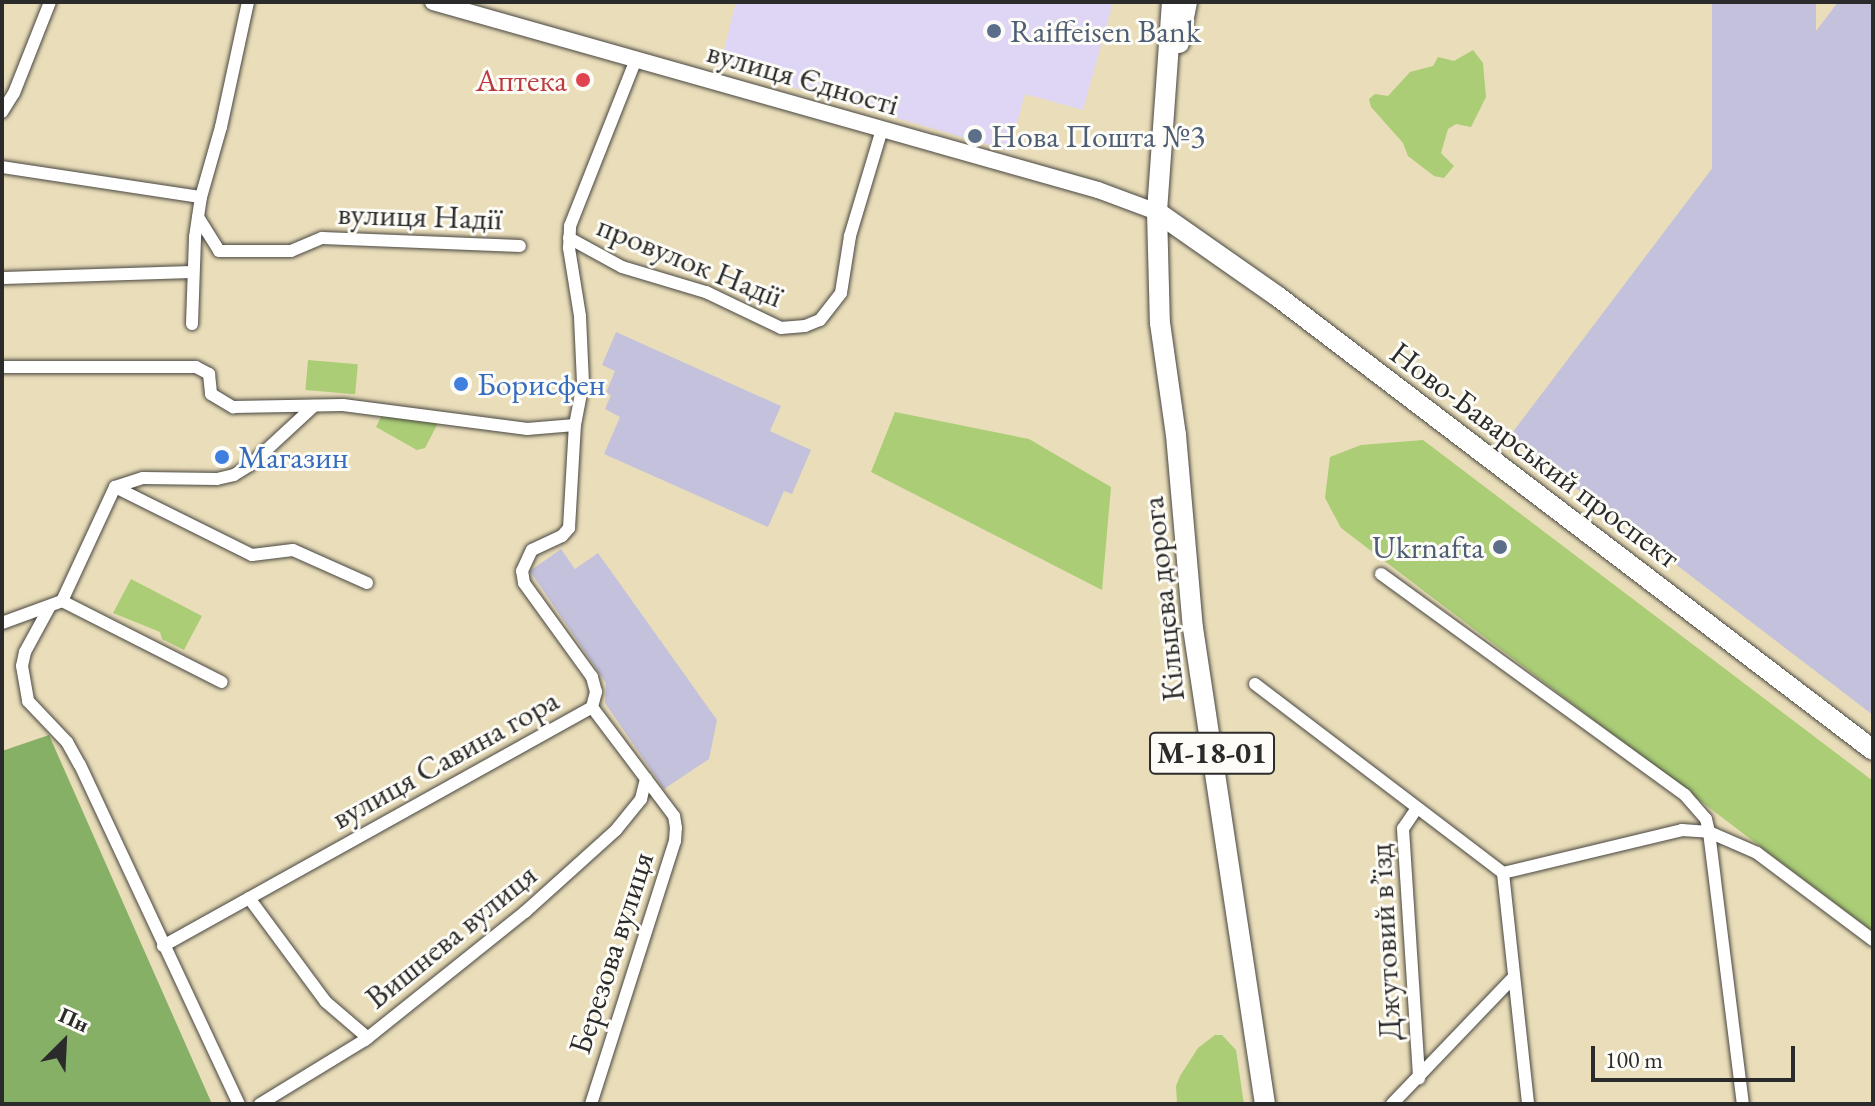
<!DOCTYPE html>
<html>
<head>
<meta charset="utf-8">
<style>
  body { margin:0 }
  #map { position:relative; width:1875px; height:1106px; overflow:hidden; background:#eadeba; font-family:"EB Garamond",serif }
  div>[style] { position:absolute }
  .built>* { inset:0; background:#dfd5f5 }
  .industrial>* { inset:0; background:#c3c1db; transform-origin:0 0 }
  .green>* { inset:0; background:#aacd76; transform-origin:0 0 }
  .forest>* { inset:0; background:#87b067 }
  .roads { filter:drop-shadow(0 0 2px #484640) drop-shadow(0 0 2px #484640) }
  .minor>* { height:12px; margin:-6px; padding:0 6px; transform-origin:6px; border-radius:6px; background:#fff }
  .tertiary>* { height:16px; margin:-8px; padding:0 8px; transform-origin:8px; border-radius:8px; background:#fff }
  .primary>* { height:20px; margin:-10px; padding:0 10px; transform-origin:10px; border-radius:10px; background:#fff }
  .trunk>* { height:20px; margin:-10px; padding:0 10px; transform-origin:10px; border-radius:10px; background:#fff }
  .dots>* { width:22px; height:22px; translate:-50% -50%; box-sizing:border-box; border:4px solid #fdfcf7; border-radius:50% }
  span { translate:-50% -50%; white-space:nowrap; text-align:center; line-height:1.15; -webkit-text-stroke:6px #fdfcf7; paint-order:stroke }
  .shield-label span { padding:2px 6px; background:#fdfcf7; border:2px solid; border-radius:6px; -webkit-text-stroke-width:0 }
  .shield-label { font-size:30px; color:#2b2b2b; font-weight:700 }
  .service-label { font-size:32px; color:#4e5e75 }
  .left { translate:0 -50%; text-align:left }
  .right { translate:-100% -50%; text-align:right }
  .street-label { font-size:32px; color:#2b2b2b }
  .health-label { font-size:32px; color:#be3a42 }
  .shop-label { font-size:32px; color:#366cbe }
  .frame { position:absolute; inset:0; border:4px solid #2b2b2b; pointer-events:none }
  .north { position:absolute; left:24px; top:1002px; width:80px; height:80px; -webkit-text-stroke:6px #fdfcf7; paint-order:stroke; rotate:24deg; font-size:22px; font-weight:700; line-height:32px; text-align:center; color:#2b2b2b }
  .north::after { content:''; display:block; margin:auto; width:28px; height:36px; background:#2b2b2b; clip-path:polygon(50% 0,100% 100%,50% 72%,0 100%) }
  .scale { position:absolute; left:1591px; top:1046px; width:204px; height:36px; box-sizing:border-box; border:4px solid #2b2b2b; border-top:0; padding-left:10px; font-size:24px; line-height:28px; white-space:nowrap; color:#2b2b2b; -webkit-text-stroke:6px #fdfcf7; paint-order:stroke }
</style>
</head>
<body>
<div id="map">
  <div class="built">
    <div style="clip-path:polygon(736px 2px,1113px 2px,1083px 110px,1025px 94px,1009px 151px,720px 66px)"></div>
  </div>
  <div class="industrial">
    <div style="left:1712px;top:2px;width:104px;height:476px"></div>
    <div style="clip-path:polygon(1838px 2px,1873px 2px,1873px 715px,1509px 437px)"></div>
    <div style="clip-path:polygon(616px 332px,781px 406px,770px 431px,811px 450px,792px 494px,784px 491px,768px 527px,604px 454px,620px 417px,605px 409px,611px 395px,606px 393px,615px 371px,602px 365px)"></div>
    <div style="clip-path:polygon(561px 549px,575px 569px,598px 553px,717px 720px,709px 759px,664px 789px,605px 703px,606px 683px,530px 571px)"></div>
  </div>
  <div class="green">
    <div style="clip-path:polygon(1473px 50px,1483px 63px,1486px 97px,1471px 127px,1456px 124px,1448px 129px,1441px 153px,1454px 166px,1444px 178px,1434px 176px,1408px 156px,1403px 143px,1371px 107px,1369px 99px,1375px 94px,1388px 96px,1410px 72px,1433px 66px,1438px 57px,1454px 61px)"></div>
    <div style="left:308px;top:360px;width:50px;height:30px;rotate:5deg"></div>
    <div style="clip-path:polygon(895px 412px,1029px 439px,1111px 487px,1102px 590px,871px 472px)"></div>
    <div style="clip-path:polygon(382px 415px,438px 423px,425px 448px,417px 450px,376px 427px)"></div>
    <div style="clip-path:polygon(1423px 440px,1873px 781px,1873px 932px,1341px 528px,1325px 498px,1330px 457px,1361px 445px)"></div>
    <div style="clip-path:polygon(131px 579px,202px 616px,184px 650px,162px 639px,160px 632px,113px 613px)"></div>
    <div style="clip-path:polygon(1215px 1035px,1222px 1035px,1236px 1050px,1244px 1104px,1177px 1104px,1176px 1086px,1180px 1076px,1198px 1048px)"></div>
  </div>
  <div class="forest">
    <div style="clip-path:polygon(49px 735px,212px 1104px,2px 1104px,2px 751px)"></div>
  </div>
  <div class="roads">
    <div class="minor">
      <div style="left:2px;top:112px;width:22px;rotate:-58deg"></div>
      <div style="left:14px;top:93px;width:98px;rotate:-68.4deg"></div>
      <div style="left:2px;top:167px;width:201px;rotate:8.6deg"></div>
      <div style="left:198px;top:217px;width:40px;rotate:58deg"></div>
      <div style="left:219px;top:251px;width:72px"></div>
      <div style="left:291px;top:251px;width:34px;rotate:-23deg"></div>
      <div style="left:322px;top:238px;width:198px;rotate:2.3deg"></div>
      <div style="left:569px;top:238px;width:60px;rotate:28.7deg"></div>
      <div style="left:622px;top:267px;width:88px;rotate:16.6deg"></div>
      <div style="left:706px;top:292px;width:83px;rotate:25.6deg"></div>
      <div style="left:781px;top:328px;width:24px;rotate:-5deg"></div>
      <div style="left:805px;top:326px;width:16px;rotate:-22deg"></div>
      <div style="left:820px;top:320px;width:34px;rotate:-52deg"></div>
      <div style="left:841px;top:293px;width:58px;rotate:-81deg"></div>
      <div style="left:850px;top:236px;width:112px;rotate:-73.3deg"></div>
      <div style="left:2px;top:278px;width:191px;rotate:-1.8deg"></div>
      <div style="left:192px;top:324px;width:87px;rotate:-88deg"></div>
      <div style="left:195px;top:237px;width:40px;rotate:-81.5deg"></div>
      <div style="left:201px;top:197px;width:73px;rotate:-74.1deg"></div>
      <div style="left:221px;top:127px;width:128px;rotate:-77.8deg"></div>
      <div style="left:2px;top:367px;width:194px"></div>
      <div style="left:196px;top:367px;width:15px;rotate:28deg"></div>
      <div style="left:209px;top:374px;width:20px;rotate:84deg"></div>
      <div style="left:211px;top:394px;width:26px;rotate:31deg"></div>
      <div style="left:233px;top:407px;width:110px;rotate:-1deg"></div>
      <div style="left:343px;top:405px;width:186px;rotate:7.4deg"></div>
      <div style="left:527px;top:429px;width:48px;rotate:-4.8deg"></div>
      <div style="left:115px;top:487px;width:153px;rotate:26.4deg"></div>
      <div style="left:252px;top:555px;width:41px;rotate:-7deg"></div>
      <div style="left:293px;top:550px;width:81px;rotate:24deg"></div>
      <div style="left:1381px;top:574px;width:376px;rotate:36deg"></div>
      <div style="left:1685px;top:795px;width:32px;rotate:49deg"></div>
      <div style="left:1706px;top:819px;width:13px;rotate:77deg"></div>
      <div style="left:1709px;top:832px;width:52px;rotate:23.6deg"></div>
      <div style="left:1757px;top:853px;width:145px;rotate:36.9deg"></div>
      <div style="left:62px;top:601px;width:179px;rotate:26.9deg"></div>
      <div style="left:49px;top:608px;width:50px;rotate:118.6deg"></div>
      <div style="left:25px;top:652px;width:14px;rotate:102deg"></div>
      <div style="left:22px;top:666px;width:36px;rotate:80deg"></div>
      <div style="left:28px;top:701px;width:57px;rotate:46.4deg"></div>
      <div style="left:67px;top:742px;width:26px;rotate:61deg"></div>
      <div style="left:80px;top:765px;width:374px;rotate:64.9deg"></div>
      <div style="left:2px;top:623px;width:64px;rotate:-20.1deg"></div>
      <div style="left:62px;top:601px;width:126px;rotate:-65.1deg"></div>
      <div style="left:115px;top:487px;width:29px;rotate:-18deg"></div>
      <div style="left:143px;top:478px;width:74px;rotate:0.8deg"></div>
      <div style="left:217px;top:479px;width:17px;rotate:-13deg"></div>
      <div style="left:234px;top:475px;width:19px;rotate:-32deg"></div>
      <div style="left:250px;top:465px;width:87px;rotate:-42.7deg"></div>
      <div style="left:1255px;top:684px;width:312px;rotate:37.3deg"></div>
      <div style="left:1503px;top:873px;width:184px;rotate:-13.5deg"></div>
      <div style="left:1682px;top:830px;width:27px;rotate:4deg"></div>
      <div style="left:1709px;top:832px;width:274px;rotate:82.9deg"></div>
      <div style="left:1417px;top:808px;width:25px;rotate:124deg"></div>
      <div style="left:1403px;top:829px;width:250px;rotate:86.3deg"></div>
      <div style="left:1503px;top:873px;width:232px;rotate:83.8deg"></div>
      <div style="left:249px;top:898px;width:129px;rotate:53.5deg"></div>
      <div style="left:326px;top:1002px;width:55px;rotate:40.6deg"></div>
      <div style="left:163px;top:946px;width:491px;rotate:-29.1deg"></div>
      <div style="left:592px;top:707px;width:16px;rotate:-75deg"></div>
      <div style="left:596px;top:692px;width:16px;rotate:-105deg"></div>
      <div style="left:592px;top:677px;width:116px;rotate:-125.9deg"></div>
      <div style="left:524px;top:583px;width:12px;rotate:-99deg"></div>
      <div style="left:522px;top:571px;width:23px;rotate:-65deg"></div>
      <div style="left:532px;top:550px;width:33px;rotate:-25deg"></div>
      <div style="left:562px;top:536px;width:11px;rotate:-49deg"></div>
      <div style="left:569px;top:528px;width:103px;rotate:-86.7deg"></div>
      <div style="left:575px;top:425px;width:43px;rotate:-79.2deg"></div>
      <div style="left:583px;top:383px;width:67px;rotate:-92.6deg"></div>
      <div style="left:580px;top:316px;width:69px;rotate:-99.2deg"></div>
      <div style="left:569px;top:248px;width:22px;rotate:-87deg"></div>
      <div style="left:570px;top:226px;width:180px;rotate:-68.4deg"></div>
      <div style="left:260px;top:1104px;width:123px;rotate:-31.4deg"></div>
      <div style="left:365px;top:1040px;width:205px;rotate:-38.7deg"></div>
      <div style="left:525px;top:912px;width:122px;rotate:-42deg"></div>
      <div style="left:616px;top:830px;width:40px;rotate:-51deg"></div>
      <div style="left:641px;top:799px;width:21px;rotate:-76deg"></div>
      <div style="left:591px;top:1104px;width:276px;rotate:-72.3deg"></div>
      <div style="left:675px;top:841px;width:13px;rotate:-86deg"></div>
      <div style="left:676px;top:828px;width:12px;rotate:-99deg"></div>
      <div style="left:674px;top:816px;width:136px;rotate:-127deg"></div>
      <div style="left:1392px;top:1104px;width:173px;rotate:-46.2deg"></div>
    </div>
    <div class="tertiary">
      <div style="left:433px;top:2px;width:691px;rotate:15.79deg"></div>
      <div style="left:1098px;top:190px;width:63px;rotate:20.4deg"></div>
    </div>
    <div class="primary">
      <div style="left:1157px;top:212px;width:146px;rotate:35deg"></div>
      <div style="left:1277px;top:296px;width:749px;rotate:37.3deg"></div>
    </div>
    <div class="trunk">
      <div style="left:1172px;top:2px;width:211px;rotate:94.1deg"></div>
      <div style="left:1157px;top:212px;width:111px;rotate:88.5deg"></div>
      <div style="left:1160px;top:323px;width:113px;rotate:81.9deg"></div>
      <div style="left:1176px;top:435px;width:194px;rotate:85deg"></div>
      <div style="left:1193px;top:628px;width:481px;rotate:81.4deg"></div>
      <div style="left:1179px;top:43px;width:42px;rotate:-79deg"></div>
    </div>
  </div>
  <div class="dots">
    <div style="left:994px;top:31px;background:#5c6f8a"></div>
    <div style="left:583px;top:80px;background:#e0444e"></div>
    <div style="left:975px;top:136px;background:#5c6f8a"></div>
    <div style="left:461px;top:384px;background:#3f7fe0"></div>
    <div style="left:222px;top:457px;background:#3f7fe0"></div>
    <div style="left:1500px;top:547px;background:#5c6f8a"></div>
  </div>
  <div class="shield-label">
    <span style="left:1212px;top:753px">М-18-01</span>
  </div>
  <div class="service-label">
    <span class="left" style="left:1010px;top:31px">Raiffeisen Bank</span>
    <span class="left" style="left:991px;top:136px">Нова Пошта №3</span>
    <span class="right" style="left:1484px;top:547px">Ukrnafta</span>
  </div>
  <div class="street-label">
    <span style="left:803px;top:78px;rotate:16deg">вулиця Єдності</span>
    <span style="left:420px;top:216px;rotate:2deg">вулиця Надії</span>
    <span style="left:690px;top:261px;rotate:22deg">провулок Надії</span>
    <span style="left:1535px;top:455px;rotate:37deg">Ново-Баварський проспект</span>
    <span style="left:1163px;top:599px;rotate:-96deg">Кільцева дорога</span>
    <span style="left:445px;top:759px;rotate:-29deg">вулиця Савина гора</span>
    <span style="left:451px;top:936px;rotate:-39deg">Вишнева вулиця</span>
    <span style="left:1385px;top:942px;rotate:-93deg">Джутовий в’їзд</span>
    <span style="left:611px;top:953px;rotate:-72deg">Березова вулиця</span>
  </div>
  <div class="health-label">
    <span class="right" style="left:567px;top:80px">Аптека</span>
  </div>
  <div class="shop-label">
    <span class="left" style="left:477px;top:384px">Борисфен</span>
    <span class="left" style="left:238px;top:457px">Магазин</span>
  </div>
  <div class="frame"></div>
  <div class="north">Пн</div>
  <div class="scale">100 m</div>
</div>
</body>
</html>
